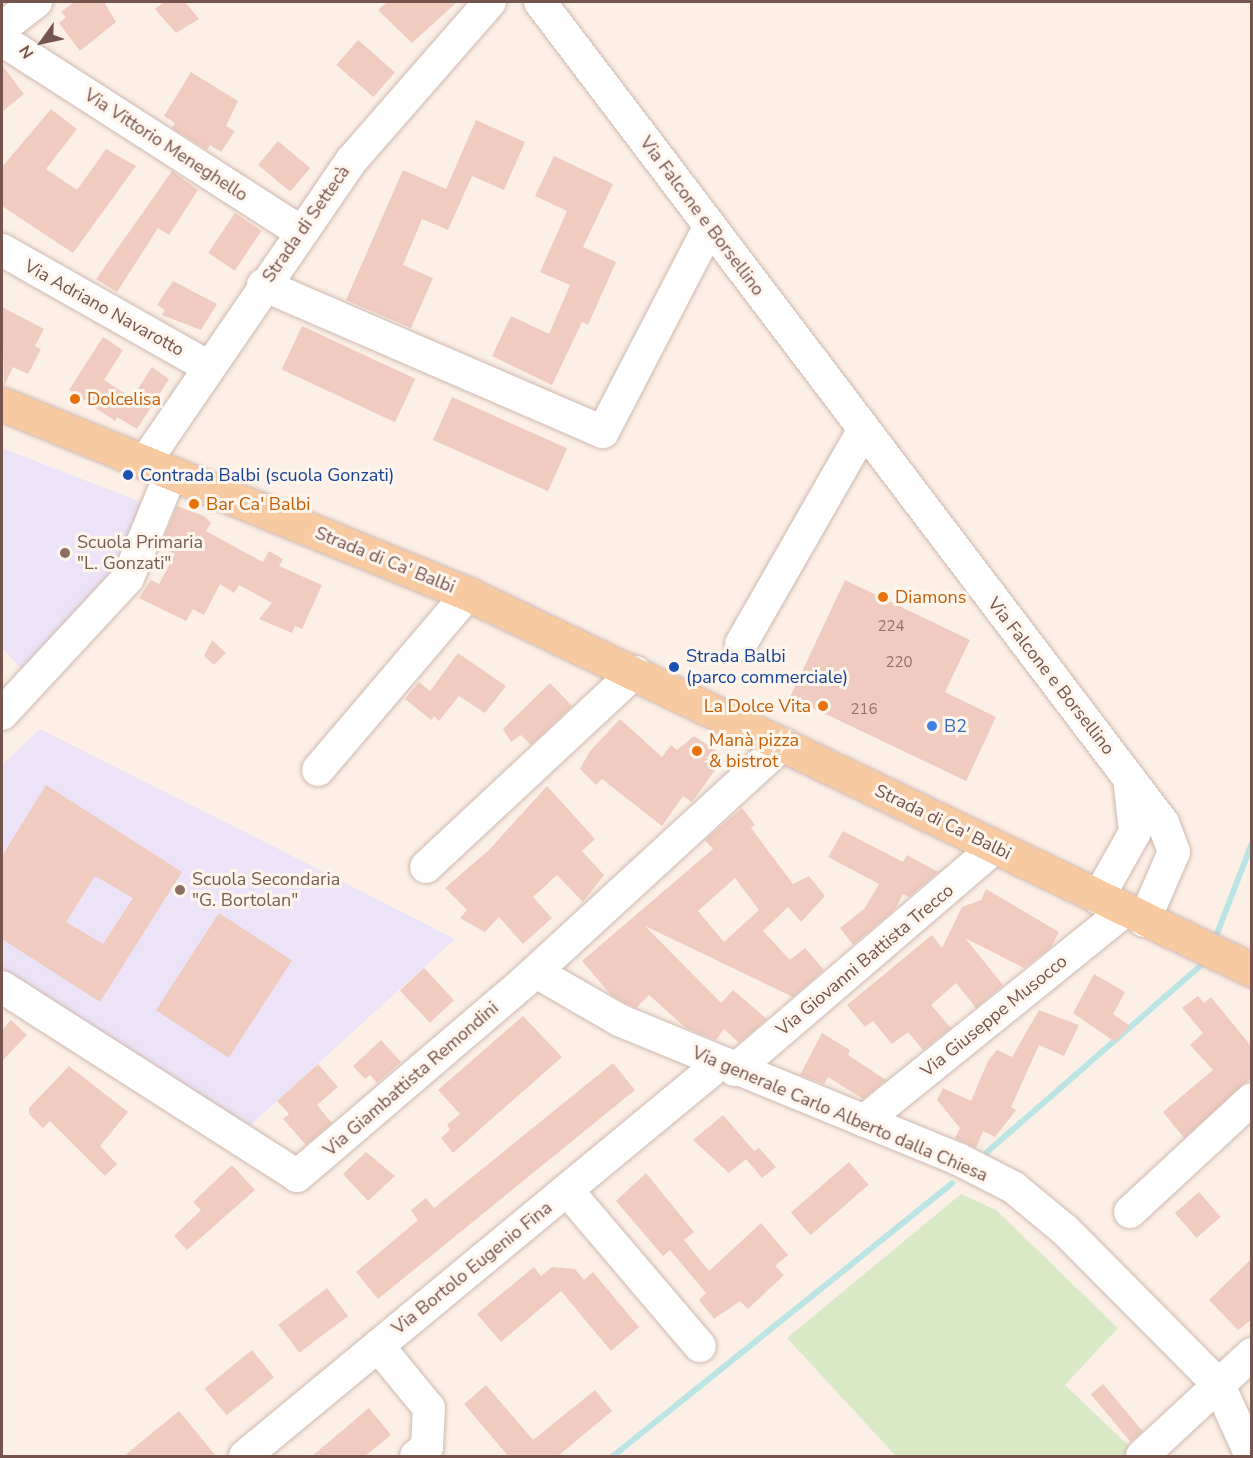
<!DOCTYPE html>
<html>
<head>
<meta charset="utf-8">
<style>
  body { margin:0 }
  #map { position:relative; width:1253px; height:1458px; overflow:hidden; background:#fcf0e6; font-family:"Nunito Sans",sans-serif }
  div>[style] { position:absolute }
  .education>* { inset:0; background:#ede3f8 }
  .green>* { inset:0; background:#d9e9c5 }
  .stream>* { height:6px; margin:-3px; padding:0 3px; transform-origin:3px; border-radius:3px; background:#bbe5e4 }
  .building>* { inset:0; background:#f0cbbf; transform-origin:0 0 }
  .roads { filter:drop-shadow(0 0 2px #cfb9b0) drop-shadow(0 0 2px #cfb9b0) }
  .minor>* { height:32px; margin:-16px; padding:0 16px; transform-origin:16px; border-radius:16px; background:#fff }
  .major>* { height:33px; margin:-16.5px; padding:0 16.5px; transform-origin:16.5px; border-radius:16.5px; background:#f8caa1 }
  .dots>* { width:16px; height:16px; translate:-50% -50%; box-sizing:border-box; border:3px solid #fef5ed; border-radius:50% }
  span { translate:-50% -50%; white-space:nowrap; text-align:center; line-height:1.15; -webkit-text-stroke:6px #fef5ed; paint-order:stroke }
  .number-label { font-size:15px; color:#937269 }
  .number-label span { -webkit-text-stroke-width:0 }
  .street-label { font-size:18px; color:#74544c }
  .food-label { font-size:18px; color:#c56008 }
  .left { translate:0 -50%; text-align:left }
  .right { translate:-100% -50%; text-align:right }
  .transit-label { font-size:18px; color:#164399 }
  .education-label { font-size:18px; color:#785e54 }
  .shop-label { font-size:18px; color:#366cbe }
  .frame { position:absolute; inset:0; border:3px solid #74544c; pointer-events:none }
  .north { position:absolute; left:12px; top:12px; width:60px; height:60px; -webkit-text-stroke:4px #fef5ed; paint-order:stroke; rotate:237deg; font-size:16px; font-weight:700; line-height:24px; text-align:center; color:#74544c }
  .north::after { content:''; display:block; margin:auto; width:21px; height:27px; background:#74544c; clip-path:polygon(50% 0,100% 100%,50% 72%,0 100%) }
</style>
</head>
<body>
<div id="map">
  <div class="education">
    <div style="clip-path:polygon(2px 448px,146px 504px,124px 563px,22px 670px,2px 648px)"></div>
    <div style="clip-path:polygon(40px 729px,251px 835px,455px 939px,244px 1131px,2px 977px,2px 765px)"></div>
  </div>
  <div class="green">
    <div style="clip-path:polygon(961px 1194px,996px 1210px,1118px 1328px,1065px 1385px,1132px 1449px,1124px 1456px,892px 1456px,894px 1454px,787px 1338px)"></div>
  </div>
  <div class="stream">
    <div style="left:1215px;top:939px;width:103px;rotate:-68.9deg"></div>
    <div style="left:987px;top:1152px;width:291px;rotate:-41.1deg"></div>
    <div style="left:613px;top:1456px;width:435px;rotate:-38.8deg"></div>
  </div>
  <div class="building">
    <div style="clip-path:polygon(74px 2px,104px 2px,116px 22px,80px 51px,59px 23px,66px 17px,61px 12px)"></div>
    <div style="clip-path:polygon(164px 2px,185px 2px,199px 19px,176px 33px,155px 9px)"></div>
    <div style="clip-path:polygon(387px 2px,457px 2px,412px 43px,378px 10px)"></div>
    <div style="left:358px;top:40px;width:49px;height:33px;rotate:41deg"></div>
    <div style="clip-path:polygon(2px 65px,24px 94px,2px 112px)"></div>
    <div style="clip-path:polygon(191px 72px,238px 101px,226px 126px,235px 131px,221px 152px,210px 145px,207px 150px,172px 128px,175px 123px,164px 116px)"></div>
    <div style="clip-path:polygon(51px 109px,77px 129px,46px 169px,77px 190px,106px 149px,136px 166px,73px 253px,2px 206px,2px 167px)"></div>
    <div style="clip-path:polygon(476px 120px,525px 142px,504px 190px,472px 176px,448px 230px,422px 219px,403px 265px,433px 278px,411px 328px,346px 300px,403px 170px,446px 189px)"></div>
    <div style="left:278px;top:141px;width:42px;height:31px;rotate:40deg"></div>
    <div style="clip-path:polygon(554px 156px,613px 184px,583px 247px,616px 262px,588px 325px,582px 322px,552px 385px,492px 356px,511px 316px,549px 334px,570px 285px,540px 272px,567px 211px,535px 196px)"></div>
    <div style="clip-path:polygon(172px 171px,198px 190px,169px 235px,158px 228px,117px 292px,96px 279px)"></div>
    <div style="left:235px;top:213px;width:32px;height:48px;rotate:34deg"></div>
    <div style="clip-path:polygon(173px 281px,217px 304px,201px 330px,162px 315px,165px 310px,157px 305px)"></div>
    <div style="clip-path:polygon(2px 307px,44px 329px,35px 346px,41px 349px,28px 374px,13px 367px,4px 386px)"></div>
    <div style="left:302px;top:326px;width:125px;height:48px;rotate:25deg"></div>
    <div style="clip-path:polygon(103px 337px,123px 350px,104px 380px,132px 398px,152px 367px,169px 379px,137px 429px,117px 417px,115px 421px,69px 390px)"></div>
    <div style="left:452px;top:397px;width:126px;height:47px;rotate:24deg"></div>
    <div style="clip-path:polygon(177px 506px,204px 516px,211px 523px,206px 531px,248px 554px,263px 562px,269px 551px,283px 559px,279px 566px,322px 585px,302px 629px,295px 626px,292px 633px,259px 619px,272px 603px,239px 585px,234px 593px,220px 584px,204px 615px,193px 609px,186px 621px,139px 598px,151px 580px,159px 584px,175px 554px,160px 547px)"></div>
    <div style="clip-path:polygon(845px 580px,970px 640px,945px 692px,996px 717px,966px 781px,790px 697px)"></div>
    <div style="clip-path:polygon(212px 640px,226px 653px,214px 665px,204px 656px)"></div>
    <div style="clip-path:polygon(458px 653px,506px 686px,485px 713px,459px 696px,439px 721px,434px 716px,431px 720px,405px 699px,419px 682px,430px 691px)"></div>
    <div style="clip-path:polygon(550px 683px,572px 706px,531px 745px,521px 735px,511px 742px,503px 729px)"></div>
    <div style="clip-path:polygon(620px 719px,662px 757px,671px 745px,677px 750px,694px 736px,721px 754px,714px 763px,718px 766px,692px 802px,683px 796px,662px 826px,602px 779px,596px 785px,580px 769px,590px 751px)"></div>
    <div style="clip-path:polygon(evenodd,46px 785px,182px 872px,100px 1002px,2px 939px,2px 856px,46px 785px,95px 876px,133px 898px,103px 944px,66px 922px,95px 876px)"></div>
    <div style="clip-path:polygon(547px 786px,595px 839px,582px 851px,604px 875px,583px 902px,557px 875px,533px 897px,552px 918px,523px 944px,499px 917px,485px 932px,460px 918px,467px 910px,445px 888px,489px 850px)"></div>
    <div style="clip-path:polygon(evenodd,742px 808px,755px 825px,751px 828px,793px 884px,809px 876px,825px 896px,801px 922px,788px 907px,763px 931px,790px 960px,805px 948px,824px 970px,793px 997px,645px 926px,721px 1003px,733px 990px,767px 1019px,739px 1043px,724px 1029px,716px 1040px,686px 1028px,649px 995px,636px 1008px,627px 1004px,611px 995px,582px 961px,713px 849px,705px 840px,742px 808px,735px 878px,759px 910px,724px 942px,698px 911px,735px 878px)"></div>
    <div style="clip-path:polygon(843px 831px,903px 862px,907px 855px,938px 872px,909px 897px,903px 894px,895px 909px,853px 945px,840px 928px,865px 908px,879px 884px,828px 857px)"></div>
    <div style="clip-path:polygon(986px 889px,1059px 932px,1051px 947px,1024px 968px,965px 938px,1003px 985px,976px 1008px,956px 983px,931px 1005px,951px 1028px,923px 1050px,908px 1032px,892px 1044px,873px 1021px,865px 1027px,847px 1005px,932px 935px,942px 948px,962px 907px,981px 900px)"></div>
    <div style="left:219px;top:913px;width:87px;height:116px;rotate:33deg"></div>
    <div style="left:424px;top:968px;width:44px;height:33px;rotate:47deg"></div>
    <div style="clip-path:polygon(1094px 974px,1125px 992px,1113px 1014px,1130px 1026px,1115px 1042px,1073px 1013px)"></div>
    <div style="clip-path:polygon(1198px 996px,1204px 1003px,1211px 997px,1251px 1046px,1251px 1078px,1184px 1138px,1163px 1112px,1213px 1070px,1190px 1045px,1203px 1033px,1182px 1008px)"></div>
    <div style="clip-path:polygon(1039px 1010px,1079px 1025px,1064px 1056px,1039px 1045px,1011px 1107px,1016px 1110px,995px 1137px,983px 1131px,976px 1148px,955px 1138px,960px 1128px,937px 1100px,943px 1088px,971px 1101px,988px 1061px,997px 1050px,1012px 1057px)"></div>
    <div style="clip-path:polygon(523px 1016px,562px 1057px,453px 1153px,441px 1138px,450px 1130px,447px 1125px,460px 1114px,438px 1090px)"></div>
    <div style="clip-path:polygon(11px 1020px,27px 1035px,2px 1061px,2px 1030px)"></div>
    <div style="clip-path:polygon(822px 1033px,850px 1050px,848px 1055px,886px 1080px,863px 1099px,828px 1077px,824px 1084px,800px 1075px)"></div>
    <div style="clip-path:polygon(381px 1040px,401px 1062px,377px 1083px,370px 1075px,365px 1079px,353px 1066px)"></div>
    <div style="clip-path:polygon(613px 1063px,635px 1090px,378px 1299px,356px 1272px,418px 1220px,411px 1210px,426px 1198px,434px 1208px)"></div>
    <div style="clip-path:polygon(318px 1064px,338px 1087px,317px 1105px,332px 1123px,306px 1145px,283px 1119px,289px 1114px,277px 1101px)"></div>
    <div style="clip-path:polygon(69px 1066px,128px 1112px,100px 1146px,117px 1164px,105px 1176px,50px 1121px,43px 1128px,29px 1114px,29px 1108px)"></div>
    <div style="clip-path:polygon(723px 1115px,754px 1151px,759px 1148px,776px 1167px,762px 1178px,746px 1159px,729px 1173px,693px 1140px)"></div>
    <div style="clip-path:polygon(366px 1152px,395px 1176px,368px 1201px,343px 1174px)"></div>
    <div style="left:849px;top:1162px;width:30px;height:77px;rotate:49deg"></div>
    <div style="clip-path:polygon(232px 1165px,255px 1190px,187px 1250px,174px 1236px,201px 1210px,193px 1202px)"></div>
    <div style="clip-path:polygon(646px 1173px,694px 1232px,684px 1240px,709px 1271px,761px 1223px,788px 1255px,775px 1266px,784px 1275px,748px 1309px,740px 1301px,714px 1319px,699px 1300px,706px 1293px,670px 1250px,663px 1256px,616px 1201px)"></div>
    <div style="left:1199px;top:1192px;width:33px;height:32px;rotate:49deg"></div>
    <div style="clip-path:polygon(1251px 1259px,1251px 1320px,1238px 1330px,1209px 1300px)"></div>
    <div style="clip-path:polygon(534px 1267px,541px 1276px,552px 1267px,575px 1269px,584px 1280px,593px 1272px,639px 1327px,611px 1351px,561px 1291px,501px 1342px,477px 1314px)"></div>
    <div style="left:327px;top:1288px;width:35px;height:61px;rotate:53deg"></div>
    <div style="left:252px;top:1350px;width:35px;height:61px;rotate:51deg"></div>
    <div style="left:1103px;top:1384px;width:62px;height:16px;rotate:50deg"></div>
    <div style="clip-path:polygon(486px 1385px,533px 1440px,595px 1390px,612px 1411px,558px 1456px,508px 1456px,464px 1404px)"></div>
    <div style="clip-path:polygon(369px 1408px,391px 1435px,365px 1456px,312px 1456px)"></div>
    <div style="clip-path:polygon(179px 1411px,216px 1456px,124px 1456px)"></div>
  </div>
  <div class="roads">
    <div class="minor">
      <div style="left:540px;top:2px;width:1031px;rotate:52.81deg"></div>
      <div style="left:1163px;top:823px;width:31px;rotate:69deg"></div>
      <div style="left:1174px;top:852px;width:75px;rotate:113.5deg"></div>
      <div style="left:2px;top:28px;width:43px;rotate:-37.4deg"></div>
      <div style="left:2px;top:40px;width:353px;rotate:32.7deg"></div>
      <div style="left:2px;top:250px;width:236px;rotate:29.5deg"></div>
      <div style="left:263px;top:285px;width:370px;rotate:23.4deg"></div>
      <div style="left:603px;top:432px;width:232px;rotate:-62.6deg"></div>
      <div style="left:145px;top:462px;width:366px;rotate:-55.6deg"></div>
      <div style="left:352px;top:160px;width:210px;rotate:-48.9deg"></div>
      <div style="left:741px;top:644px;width:245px;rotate:-60.2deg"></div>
      <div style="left:2px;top:714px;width:185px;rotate:-47.2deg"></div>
      <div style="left:128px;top:578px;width:113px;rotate:-67.7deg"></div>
      <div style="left:318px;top:770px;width:231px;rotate:-49.6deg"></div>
      <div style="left:426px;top:867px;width:286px;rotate:-43deg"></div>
      <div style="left:1098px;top:898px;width:76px;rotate:-60.7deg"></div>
      <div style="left:1135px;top:832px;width:54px;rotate:-96.3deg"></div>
      <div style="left:536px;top:972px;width:96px;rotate:30deg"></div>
      <div style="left:619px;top:1020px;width:366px;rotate:22.3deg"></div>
      <div style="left:958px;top:1159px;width:62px;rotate:27deg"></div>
      <div style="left:1013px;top:1187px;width:67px;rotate:39.6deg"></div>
      <div style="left:1065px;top:1230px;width:218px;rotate:45.2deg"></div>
      <div style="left:1219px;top:1385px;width:78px;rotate:65.7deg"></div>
      <div style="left:2px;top:987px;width:350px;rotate:32.6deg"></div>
      <div style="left:297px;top:1176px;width:297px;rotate:-40.5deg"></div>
      <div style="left:523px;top:983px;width:353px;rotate:-42.6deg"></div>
      <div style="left:735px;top:1070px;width:341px;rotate:-40.6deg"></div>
      <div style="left:864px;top:1121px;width:334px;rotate:-38.9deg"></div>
      <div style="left:567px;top:1190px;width:205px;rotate:49.6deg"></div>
      <div style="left:1130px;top:1212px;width:166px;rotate:-42.8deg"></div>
      <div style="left:378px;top:1346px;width:80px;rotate:50.6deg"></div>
      <div style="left:429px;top:1408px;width:39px;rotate:93deg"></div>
      <div style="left:427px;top:1447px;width:14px;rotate:141deg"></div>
      <div style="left:245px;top:1456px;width:615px;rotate:-39.59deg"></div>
      <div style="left:1142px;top:1456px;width:150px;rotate:-42.8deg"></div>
    </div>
    <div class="major">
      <div style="left:2px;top:404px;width:503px;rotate:22.18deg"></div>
      <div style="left:468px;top:594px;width:870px;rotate:25.62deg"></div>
    </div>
  </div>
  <div class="dots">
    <div style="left:75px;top:399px;background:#e8710a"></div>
    <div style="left:128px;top:475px;background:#1a4fb4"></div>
    <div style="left:194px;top:504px;background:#e8710a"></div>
    <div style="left:65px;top:553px;background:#8d6e63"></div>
    <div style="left:883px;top:597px;background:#e8710a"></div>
    <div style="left:674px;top:667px;background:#1a4fb4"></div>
    <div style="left:823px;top:706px;background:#e8710a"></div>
    <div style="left:932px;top:726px;background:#3f7fe0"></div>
    <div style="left:697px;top:751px;background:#e8710a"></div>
    <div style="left:180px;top:890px;background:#8d6e63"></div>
  </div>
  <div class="number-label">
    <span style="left:891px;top:627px">224</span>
    <span style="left:899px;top:663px">220</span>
    <span style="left:864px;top:710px">216</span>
  </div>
  <div class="street-label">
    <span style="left:166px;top:145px;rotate:33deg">Via Vittorio Meneghello</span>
    <span style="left:702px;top:216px;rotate:53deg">Via Falcone e Borsellino</span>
    <span style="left:306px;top:224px;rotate:-55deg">Strada di Settecà</span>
    <span style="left:104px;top:308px;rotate:29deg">Via Adriano Navarotto</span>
    <span style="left:385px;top:560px;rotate:22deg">Strada di Ca' Balbi</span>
    <span style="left:1051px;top:676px;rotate:52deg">Via Falcone e Borsellino</span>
    <span style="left:943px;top:822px;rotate:26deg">Strada di Ca' Balbi</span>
    <span style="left:865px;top:960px;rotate:-40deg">Via Giovanni Battista Trecco</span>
    <span style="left:994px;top:1016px;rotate:-39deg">Via Giuseppe Musocco</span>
    <span style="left:411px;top:1079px;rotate:-41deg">Via Giambattista Remondini</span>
    <span style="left:840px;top:1114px;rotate:23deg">Via generale Carlo Alberto dalla Chiesa</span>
    <span style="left:472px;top:1268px;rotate:-39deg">Via Bortolo Eugenio Fina</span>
  </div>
  <div class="food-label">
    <span class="left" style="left:87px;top:399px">Dolcelisa</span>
    <span class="left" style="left:206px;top:504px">Bar Ca' Balbi</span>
    <span class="left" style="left:895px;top:597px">Diamons</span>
    <span class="right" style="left:811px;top:706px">La Dolce Vita</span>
    <span class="left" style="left:709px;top:751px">Manà pizza<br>&amp; bistrot</span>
  </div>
  <div class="transit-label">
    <span class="left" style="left:140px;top:475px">Contrada Balbi (scuola Gonzati)</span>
    <span class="left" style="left:686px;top:667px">Strada Balbi<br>(parco commerciale)</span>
  </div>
  <div class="education-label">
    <span class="left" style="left:77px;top:553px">Scuola Primaria<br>"L. Gonzati"</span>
    <span class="left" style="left:192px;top:890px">Scuola Secondaria<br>"G. Bortolan"</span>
  </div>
  <div class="shop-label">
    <span class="left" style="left:944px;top:726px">B2</span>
  </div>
  <div class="frame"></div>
  <div class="north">N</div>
</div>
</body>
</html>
